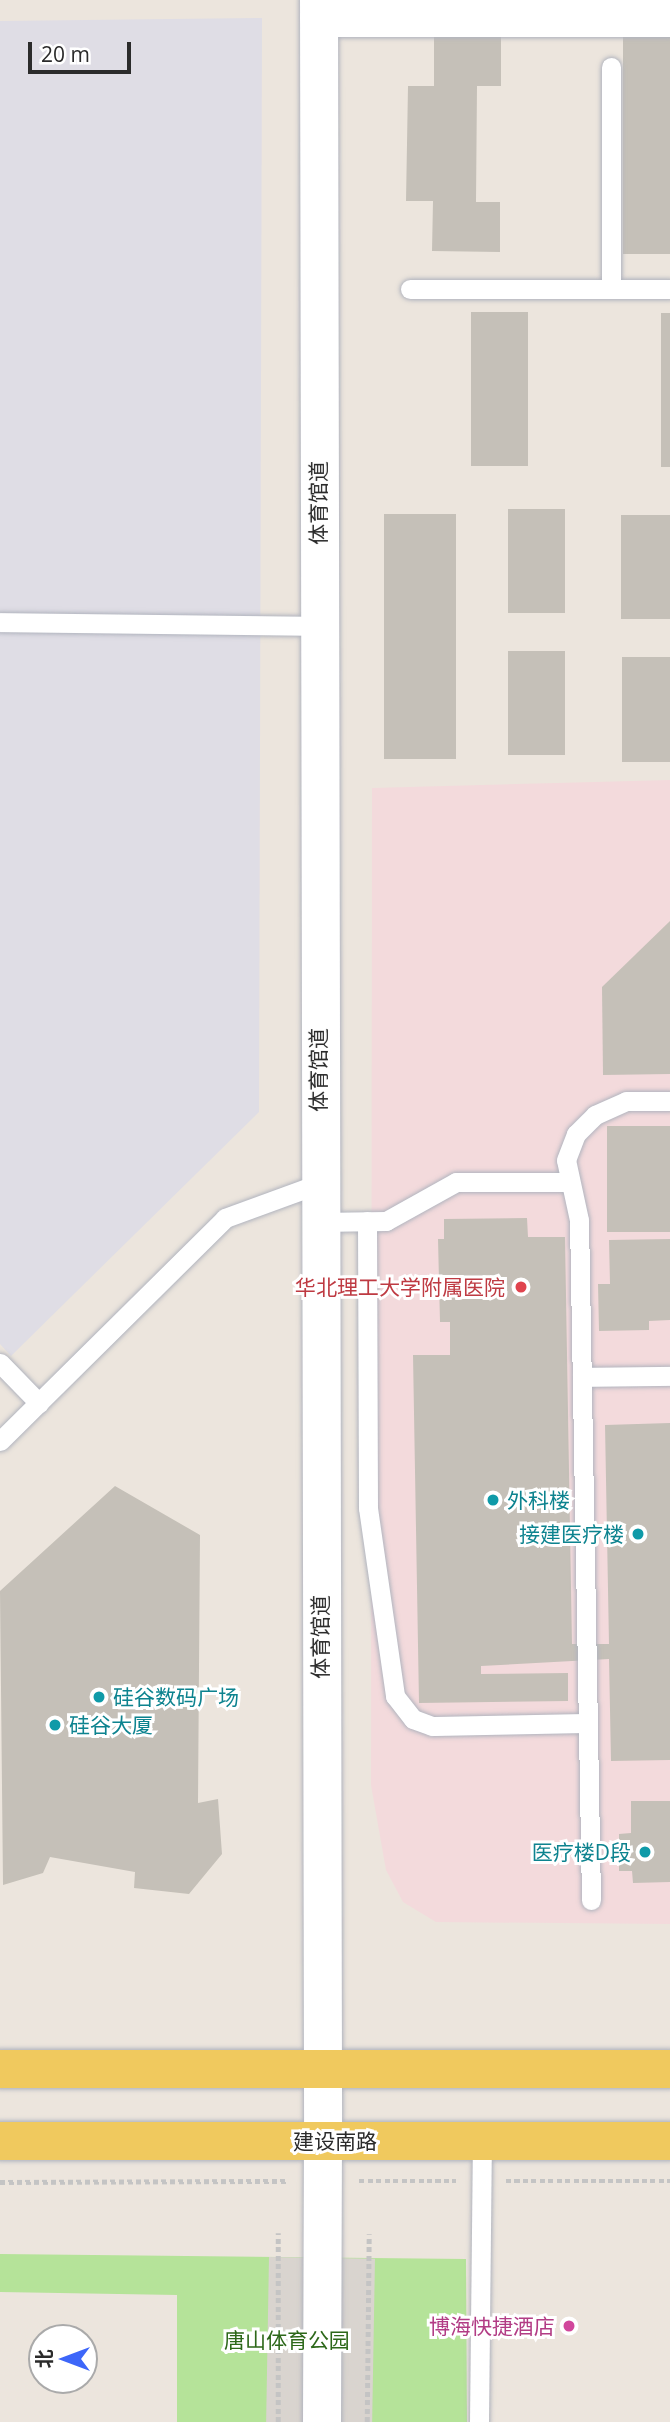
<!DOCTYPE html>
<html>
<head>
<meta charset="utf-8">
<style>
  body { margin:0 }
  #map { position:relative; width:670px; height:2422px; overflow:hidden; background:#ece5dd; font-family:"Open Sans","Noto Sans SC",sans-serif }
  div>[style] { position:absolute }
  .industrial>* { inset:0; background:#dfdde5 }
  .medical>* { inset:0; background:#f3dadc }
  .green>* { inset:0; background:#b5e399 }
  .plaza>* { inset:0; background:#d9d4cf; transform-origin:0 0 }
  .building>* { inset:0; background:#c5c0b8; transform-origin:0 0 }
  .path>* { height:4.5px; margin-top:-2.25px; transform-origin:0; background:repeating-linear-gradient(90deg,#c4c4c4 0 5px,transparent 0 8.5px) }
  .roads { filter:drop-shadow(0 0 2px #b1b4be) drop-shadow(0 0 2px #b1b4be) }
  .lane>* { height:19px; margin:-9.5px; padding:0 9.5px; transform-origin:9.5px; border-radius:9.5px; background:#fff }
  .street>* { height:38px; margin:-19px; padding:0 19px; transform-origin:19px; border-radius:19px; background:#fff }
  .secondary>* { height:38px; margin:-19px; padding:0 19px; transform-origin:19px; border-radius:19px; background:#fff }
  .primary>* { height:38px; margin:-19px; padding:0 19px; transform-origin:19px; border-radius:19px; background:#f0c95e }
  .dots>* { width:19px; height:19px; translate:-50% -50%; box-sizing:border-box; border:4px solid #fff; border-radius:50% }
  span { translate:-50% -50%; white-space:nowrap; text-align:center; line-height:1.15; -webkit-text-stroke:6px #fff; paint-order:stroke }
  .street-label { font-size:21px; color:#2b2b2b }
  .health-label { font-size:21px; color:#be3a42 }
  .right { translate:-100% -50%; text-align:right }
  .culture-label { font-size:21px; color:#0d838f }
  .left { translate:0 -50%; text-align:left }
  .hotel-label { font-size:21px; color:#b23c85 }
  .park-label { font-size:21px; color:#2d681a }
  .north { position:absolute; left:28px; top:2324px; width:70px; height:70px; box-sizing:border-box; background:#fff; border:2px solid #aaa; border-radius:50%; rotate:270deg; font-size:19px; font-weight:700; line-height:28px; text-align:center; color:#2b2b2b }
  .north::after { content:''; display:block; margin:auto; width:24px; height:32px; background:#3d66f9; clip-path:polygon(50% 0,100% 100%,50% 72%,0 100%) }
  .scale { position:absolute; left:28px; top:42px; width:103px; height:32px; box-sizing:border-box; border:4px solid #2b2b2b; border-top:0; padding-left:9px; font-size:21px; line-height:24px; white-space:nowrap; color:#2b2b2b; -webkit-text-stroke:5px #fff; paint-order:stroke }
</style>
</head>
<body>
<div id="map">
  <div class="industrial">
    <div style="clip-path:polygon(262px 18px,259px 1112px,11px 1356px,0 1344px,0 21px)"></div>
  </div>
  <div class="medical">
    <div style="clip-path:polygon(670px 780px,670px 1924px,436px 1922px,403px 1902px,386px 1870px,371px 1785px,372px 788px)"></div>
  </div>
  <div class="green">
    <div style="clip-path:polygon(0 2254px,466px 2259px,467px 2422px,177px 2422px,177px 2295px,0 2292px)"></div>
  </div>
  <div class="plaza">
    <div style="left:269px;top:2257px;width:106px;height:165px;rotate:1deg"></div>
  </div>
  <div class="building">
    <div style="clip-path:polygon(434px 33px,501px 33px,501px 86px,477px 86px,476px 202px,500px 202px,500px 252px,432px 251px,433px 201px,406px 201px,408px 86px,434px 86px)"></div>
    <div style="left:623px;top:33px;width:47px;height:221px"></div>
    <div style="left:471px;top:312px;width:57px;height:154px"></div>
    <div style="left:661px;top:313px;width:9px;height:154px"></div>
    <div style="left:508px;top:509px;width:57px;height:104px"></div>
    <div style="left:384px;top:514px;width:72px;height:245px"></div>
    <div style="left:621px;top:515px;width:49px;height:104px"></div>
    <div style="left:508px;top:651px;width:57px;height:104px"></div>
    <div style="left:622px;top:657px;width:48px;height:105px"></div>
    <div style="clip-path:polygon(670px 921px,670px 1074px,603px 1075px,602px 987px)"></div>
    <div style="left:670px;top:1126px;width:106px;height:63px;rotate:90deg"></div>
    <div style="clip-path:polygon(527px 1218px,528px 1237px,565px 1237px,572px 1644px,609px 1644px,605px 1425px,670px 1423px,670px 1760px,611px 1761px,609px 1659px,481px 1666px,481px 1674px,568px 1673px,568px 1701px,419px 1703px,413px 1355px,450px 1355px,450px 1322px,440px 1322px,438px 1239px,444px 1239px,444px 1219px)"></div>
    <div style="clip-path:polygon(670px 1239px,670px 1320px,649px 1321px,649px 1330px,599px 1331px,598px 1284px,610px 1284px,609px 1240px)"></div>
    <div style="clip-path:polygon(115px 1486px,200px 1535px,198px 1803px,218px 1799px,222px 1854px,189px 1894px,134px 1888px,135px 1872px,50px 1857px,43px 1873px,3px 1885px,0 1591px)"></div>
    <div style="clip-path:polygon(631px 1801px,670px 1801px,670px 1882px,633px 1883px,632px 1871px,619px 1871px,619px 1834px,631px 1833px)"></div>
  </div>
  <div class="path">
    <div style="left:359px;top:2181px;width:97px"></div>
    <div style="left:506px;top:2181px;width:164px"></div>
    <div style="left:0;top:2182px;width:288px;rotate:-0.2deg"></div>
    <div style="left:278px;top:2422px;width:189px;rotate:-90deg"></div>
    <div style="left:367px;top:2422px;width:188px;rotate:-89.4deg"></div>
  </div>
  <div class="roads">
    <div class="lane">
      <div style="left:611px;top:67px;width:222px;rotate:90deg"></div>
      <div style="left:410px;top:289px;width:260px"></div>
      <div style="left:0;top:622px;width:318px;rotate:0.7deg"></div>
      <div style="left:367px;top:1221px;width:287px;rotate:89.8deg"></div>
      <div style="left:368px;top:1508px;width:190px;rotate:81.8deg"></div>
      <div style="left:395px;top:1696px;width:29px;rotate:52deg"></div>
      <div style="left:413px;top:1719px;width:20px;rotate:20deg"></div>
      <div style="left:432px;top:1726px;width:156px;rotate:-1.1deg"></div>
      <div style="left:318px;top:1222px;width:68px;rotate:-0.8deg"></div>
      <div style="left:386px;top:1221px;width:80px;rotate:-29.1deg"></div>
      <div style="left:456px;top:1182px;width:110px"></div>
      <div style="left:0;top:1363px;width:56px;rotate:45.7deg"></div>
      <div style="left:582px;top:1377px;width:88px;rotate:-0.7deg"></div>
      <div style="left:0;top:1441px;width:317px;rotate:-44.7deg"></div>
      <div style="left:225px;top:1218px;width:99px;rotate:-20.1deg"></div>
      <div style="left:591px;top:1900px;width:680px;rotate:-91.01deg"></div>
      <div style="left:579px;top:1220px;width:61px;rotate:-102.2deg"></div>
      <div style="left:566px;top:1160px;width:28px;rotate:-69deg"></div>
      <div style="left:576px;top:1134px;width:27px;rotate:-45deg"></div>
      <div style="left:595px;top:1115px;width:34px;rotate:-24deg"></div>
      <div style="left:626px;top:1101px;width:44px"></div>
      <div style="left:479px;top:2422px;width:281px;rotate:-89.4deg"></div>
    </div>
    <div class="street">
      <div style="left:319px;top:18px;width:351px"></div>
      <div style="left:322px;top:2422px;width:282px;rotate:-89.8deg"></div>
    </div>
    <div class="secondary">
      <div style="left:319px;top:0;width:2140px;rotate:89.89deg"></div>
    </div>
    <div class="primary">
      <div style="left:0;top:2069px;width:670px"></div>
      <div style="left:0;top:2141px;width:670px"></div>
    </div>
  </div>
  <div class="dots">
    <div style="left:521px;top:1287px;background:#e0444e"></div>
    <div style="left:493px;top:1500px;background:#0f9aa8"></div>
    <div style="left:638px;top:1534px;background:#0f9aa8"></div>
    <div style="left:99px;top:1697px;background:#0f9aa8"></div>
    <div style="left:55px;top:1725px;background:#0f9aa8"></div>
    <div style="left:645px;top:1852px;background:#0f9aa8"></div>
    <div style="left:569px;top:2326px;background:#d1479c"></div>
  </div>
  <div class="street-label">
    <span style="left:318px;top:503px;rotate:-90deg">体育馆道</span>
    <span style="left:318px;top:1070px;rotate:-90deg">体育馆道</span>
    <span style="left:320px;top:1637px;rotate:-90deg">体育馆道</span>
    <span style="left:335px;top:2141px">建设南路</span>
  </div>
  <div class="health-label">
    <span class="right" style="left:505px;top:1287px">华北理工大学附属医院</span>
  </div>
  <div class="culture-label">
    <span class="left" style="left:507px;top:1500px">外科楼</span>
    <span class="right" style="left:624px;top:1534px">接建医疗楼</span>
    <span class="left" style="left:113px;top:1697px">硅谷数码广场</span>
    <span class="left" style="left:69px;top:1725px">硅谷大厦</span>
    <span class="right" style="left:631px;top:1852px">医疗楼D段</span>
  </div>
  <div class="hotel-label">
    <span class="right" style="left:555px;top:2326px">博海快捷酒店</span>
  </div>
  <div class="park-label">
    <span style="left:287px;top:2340px">唐山体育公园</span>
  </div>
  <div class="north">北</div>
  <div class="scale">20 m</div>
</div>
</body>
</html>
